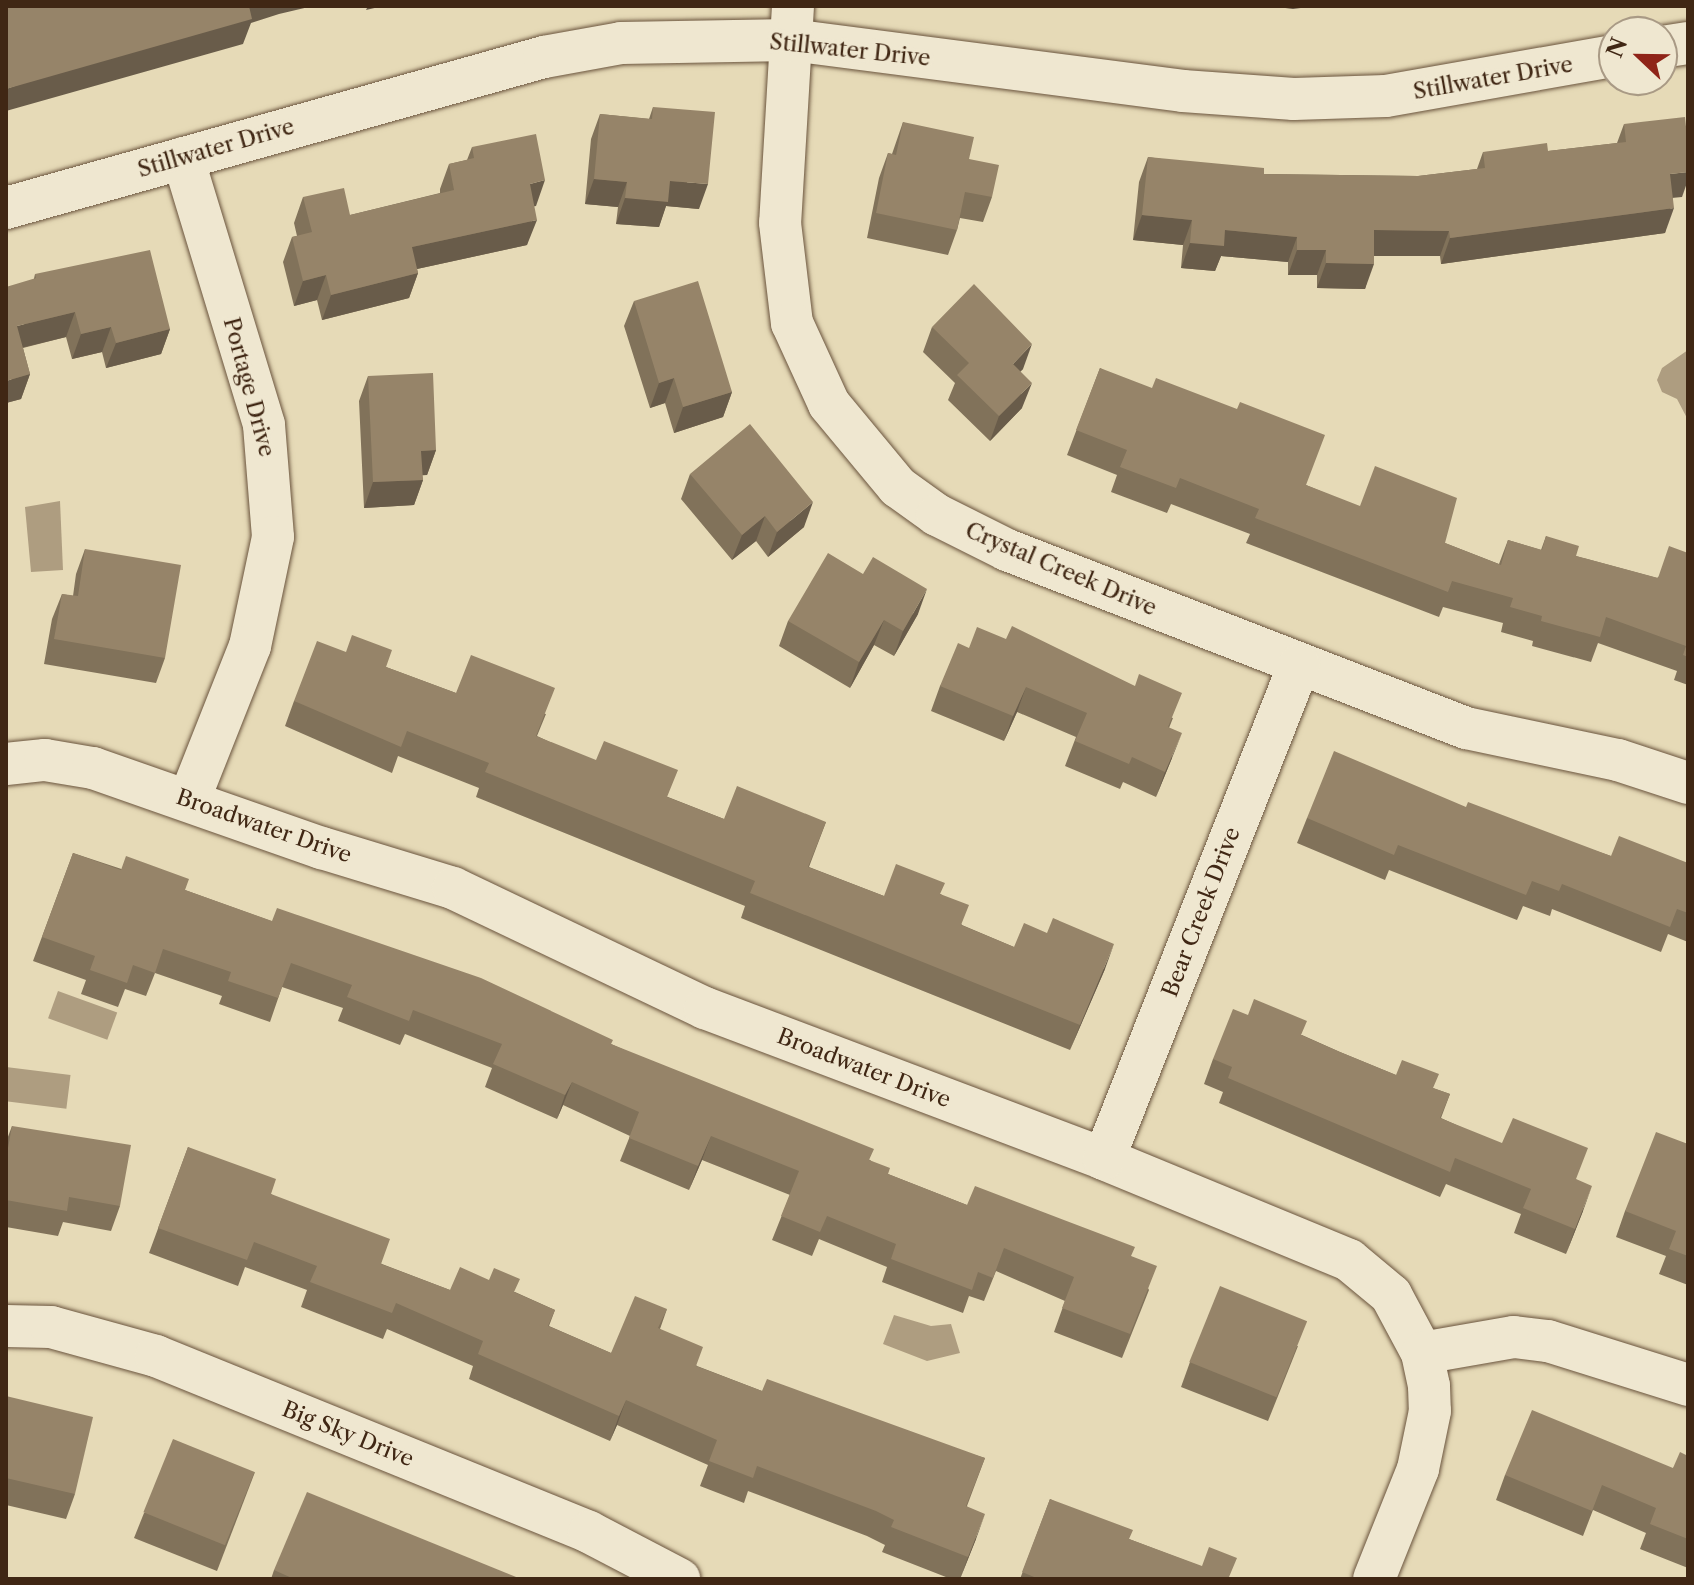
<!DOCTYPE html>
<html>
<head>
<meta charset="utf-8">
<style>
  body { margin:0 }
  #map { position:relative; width:1694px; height:1585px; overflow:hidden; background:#e6dab7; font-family:"Libre Caslon Text",serif }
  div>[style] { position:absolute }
  .water>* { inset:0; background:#ae9d80; transform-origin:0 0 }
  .roads { filter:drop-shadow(0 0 2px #6a543d) drop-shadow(0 0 2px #6a543d) }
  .street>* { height:42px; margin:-21px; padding:0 21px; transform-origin:21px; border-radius:21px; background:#efe7d0 }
  .wall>* { inset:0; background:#81725a }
  .shaded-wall>* { inset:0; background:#695c4a }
  .building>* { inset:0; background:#968469; transform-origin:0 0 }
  span { translate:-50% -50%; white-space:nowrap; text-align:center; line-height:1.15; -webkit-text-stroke:7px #efe7d0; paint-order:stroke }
  .street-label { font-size:22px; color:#402714 }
  .frame { position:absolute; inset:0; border:8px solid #402714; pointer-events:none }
  .north { position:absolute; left:1598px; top:16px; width:80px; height:80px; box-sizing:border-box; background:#efe7d0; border:2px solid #a99a85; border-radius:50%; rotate:292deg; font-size:22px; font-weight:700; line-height:32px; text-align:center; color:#402714 }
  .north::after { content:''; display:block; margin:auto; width:28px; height:36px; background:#8f2418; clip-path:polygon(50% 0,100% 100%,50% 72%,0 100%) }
</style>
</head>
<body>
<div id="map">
  <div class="water">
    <div style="clip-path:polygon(1688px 350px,1688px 420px,1677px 399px,1662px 392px,1657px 380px,1662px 368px)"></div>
    <div style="clip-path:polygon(60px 501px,63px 570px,31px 572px,25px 507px)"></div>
    <div style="left:58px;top:991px;width:63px;height:29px;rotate:20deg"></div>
    <div style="left:6px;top:1067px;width:65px;height:34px;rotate:7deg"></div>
    <div style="clip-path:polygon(894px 1315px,931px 1326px,951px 1324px,960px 1353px,927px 1361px,883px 1344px)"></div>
  </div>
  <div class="roads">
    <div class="street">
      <div style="left:793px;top:6px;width:217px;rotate:93.4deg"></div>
      <div style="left:780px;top:223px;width:101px;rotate:83.2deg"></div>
      <div style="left:792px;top:323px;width:89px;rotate:65.4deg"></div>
      <div style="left:829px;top:404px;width:108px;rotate:50.3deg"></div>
      <div style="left:898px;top:487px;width:48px;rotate:35.7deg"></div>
      <div style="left:937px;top:515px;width:78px;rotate:26.6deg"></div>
      <div style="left:1007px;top:550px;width:492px;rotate:21.2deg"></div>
      <div style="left:1466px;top:728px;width:155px;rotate:11.9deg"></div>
      <div style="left:1618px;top:760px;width:74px;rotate:18.2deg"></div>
      <div style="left:1662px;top:47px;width:26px;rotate:-9deg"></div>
      <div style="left:183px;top:158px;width:279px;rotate:73.1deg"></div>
      <div style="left:264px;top:425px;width:112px;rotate:85.4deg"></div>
      <div style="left:273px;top:537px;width:111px;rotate:101.9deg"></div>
      <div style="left:250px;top:646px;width:166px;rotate:111.6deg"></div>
      <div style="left:6px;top:208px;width:559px;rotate:-15.68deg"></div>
      <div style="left:544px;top:57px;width:78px;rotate:-10.3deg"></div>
      <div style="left:621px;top:43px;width:170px;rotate:-1deg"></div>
      <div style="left:791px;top:40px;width:395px;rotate:7.4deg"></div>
      <div style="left:1183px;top:91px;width:111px;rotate:4.1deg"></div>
      <div style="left:1294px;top:99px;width:92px;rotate:-1.9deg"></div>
      <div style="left:1386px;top:96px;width:231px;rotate:-10deg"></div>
      <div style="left:6px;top:764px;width:39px;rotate:-6deg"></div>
      <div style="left:45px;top:760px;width:49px;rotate:9.5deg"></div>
      <div style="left:93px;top:768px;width:243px;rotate:19.3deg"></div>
      <div style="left:322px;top:848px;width:137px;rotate:17deg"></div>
      <div style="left:453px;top:888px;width:279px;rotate:25.5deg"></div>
      <div style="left:705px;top:1008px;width:427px;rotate:20.7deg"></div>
      <div style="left:1104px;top:1159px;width:265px;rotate:22.4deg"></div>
      <div style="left:1349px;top:1260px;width:55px;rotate:39.8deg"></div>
      <div style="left:1391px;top:1295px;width:66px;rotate:61.9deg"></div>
      <div style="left:1422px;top:1353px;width:34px;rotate:78deg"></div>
      <div style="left:1429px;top:1386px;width:25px;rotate:88deg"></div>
      <div style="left:1430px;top:1411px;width:59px;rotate:101.7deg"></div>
      <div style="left:1418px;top:1469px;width:118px;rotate:111.8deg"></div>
      <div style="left:1104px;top:1159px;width:531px;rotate:-68.46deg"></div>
      <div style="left:6px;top:1326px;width:45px;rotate:1.3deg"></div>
      <div style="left:51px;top:1327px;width:109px;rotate:15.4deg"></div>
      <div style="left:156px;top:1356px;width:467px;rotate:22.1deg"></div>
      <div style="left:589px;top:1532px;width:102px;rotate:27.6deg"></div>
      <div style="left:1422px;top:1353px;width:93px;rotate:-9.9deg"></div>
      <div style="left:1514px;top:1337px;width:34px;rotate:7deg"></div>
      <div style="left:1548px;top:1341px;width:147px;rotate:17.4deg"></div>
    </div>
  </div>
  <div class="wall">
    <div style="clip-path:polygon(653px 107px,699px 209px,666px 206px,659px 227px,616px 224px,618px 207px,585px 204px,591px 139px,600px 114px,649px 119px)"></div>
    <div style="clip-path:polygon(903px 122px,969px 159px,992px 197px,983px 222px,960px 218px,957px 230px,948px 255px,867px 238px,879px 178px,888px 153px,892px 154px)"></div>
    <div style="clip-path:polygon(1624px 124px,1682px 197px,1673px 197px,1665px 233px,1441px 264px,1440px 256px,1374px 256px,1365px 289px,1317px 288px,1317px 275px,1288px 275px,1288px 262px,1221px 256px,1215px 271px,1181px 268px,1183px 245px,1133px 240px,1139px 182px,1148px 157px,1264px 174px,1418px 176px,1477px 169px,1483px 152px,1548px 151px,1617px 143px)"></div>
    <div style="clip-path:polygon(472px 147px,536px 206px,534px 206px,527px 245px,417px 269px,418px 273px,409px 298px,322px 320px,317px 300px,294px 306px,283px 262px,292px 237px,297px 236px,294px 223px,303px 197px,350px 215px,440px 193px,440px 189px,449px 164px,467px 160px)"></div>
    <div style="clip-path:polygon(35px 274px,170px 329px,161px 354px,106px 368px,102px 352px,72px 359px,66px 337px,23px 348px,30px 374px,21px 399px,6px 403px)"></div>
    <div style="clip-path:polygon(634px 301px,732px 392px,723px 417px,674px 433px,665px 403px,650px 408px,624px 326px)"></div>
    <div style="clip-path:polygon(932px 327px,1023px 369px,1020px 371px,1022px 408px,990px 441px,948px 400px,955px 383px,923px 352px)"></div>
    <div style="clip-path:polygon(1100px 368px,1306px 485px,1445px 543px,1499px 564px,1508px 540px,1541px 550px,1546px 536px,1576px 556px,1657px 578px,1688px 553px,1688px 685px,1674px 680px,1677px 671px,1598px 643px,1591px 662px,1532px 646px,1533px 641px,1501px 632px,1503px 623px,1443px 607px,1439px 617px,1246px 543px,1250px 534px,1171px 504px,1167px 513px,1111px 492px,1117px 475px,1067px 455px)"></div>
    <div style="clip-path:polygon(368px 376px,436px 450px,427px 475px,422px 475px,423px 480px,414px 505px,364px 508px,359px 401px)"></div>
    <div style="clip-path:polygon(690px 474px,804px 527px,768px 557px,756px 541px,732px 560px,681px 499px)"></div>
    <div style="clip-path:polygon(85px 549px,165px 658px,156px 683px,44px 664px,52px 619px,62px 594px,73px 596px,76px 574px)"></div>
    <div style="clip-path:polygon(918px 614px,894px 656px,874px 645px,850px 688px,779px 646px,788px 621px)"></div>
    <div style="clip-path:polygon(969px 648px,1173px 718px,1169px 728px,1172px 758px,1156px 797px,1123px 782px,1120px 789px,1065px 766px,1076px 737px,1017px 712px,1004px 741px,931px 711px,940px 686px)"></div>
    <div style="clip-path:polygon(386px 667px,456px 693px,546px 714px,537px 736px,668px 797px,724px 819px,826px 822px,809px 867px,884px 896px,941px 894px,962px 925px,1014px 947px,1105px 969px,1070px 1050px,741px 918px,745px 906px,476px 797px,479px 788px,398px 756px,392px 773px,285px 726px,294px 701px)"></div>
    <div style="clip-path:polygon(1466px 807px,1611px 856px,1688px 863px,1688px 942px,1668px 934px,1661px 952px,1552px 909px,1550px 916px,1523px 906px,1517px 920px,1389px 870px,1385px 880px,1297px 843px,1307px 818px)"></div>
    <div style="clip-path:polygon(73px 853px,185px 890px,611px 1044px,870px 1160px,888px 1174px,967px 1205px,1132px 1257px,1149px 1290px,1122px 1358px,1054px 1332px,1065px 1301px,996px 1271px,984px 1301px,969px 1296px,963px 1313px,882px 1282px,887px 1267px,819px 1239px,812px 1256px,772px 1240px,790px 1195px,702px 1160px,689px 1190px,620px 1161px,630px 1136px,563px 1105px,557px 1119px,485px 1087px,492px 1068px,405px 1034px,400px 1045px,338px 1021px,343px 1008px,282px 987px,270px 1022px,219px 1004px,222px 996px,155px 973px,146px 996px,125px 989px,118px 1007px,81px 994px,86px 980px,33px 961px)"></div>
    <div style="clip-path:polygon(1302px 1035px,1340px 1052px,1396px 1075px,1450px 1094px,1441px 1118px,1577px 1180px,1583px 1211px,1566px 1254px,1514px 1233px,1521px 1214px,1446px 1184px,1440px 1197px,1219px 1103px,1223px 1092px,1204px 1084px,1213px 1059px)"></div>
    <div style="clip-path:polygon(12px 1126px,120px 1206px,111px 1231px,63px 1222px,58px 1236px,6px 1227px,6px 1142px)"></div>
    <div style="clip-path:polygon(1688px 1144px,1688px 1285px,1659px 1274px,1666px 1256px,1616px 1237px,1625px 1211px)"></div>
    <div style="clip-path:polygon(188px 1147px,271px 1194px,382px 1264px,450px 1290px,515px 1292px,555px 1310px,549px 1326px,611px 1353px,667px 1309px,660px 1329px,697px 1366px,762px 1391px,985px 1458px,967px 1506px,976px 1539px,960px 1579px,951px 1579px,882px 1552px,885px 1545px,867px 1536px,748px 1491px,744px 1503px,700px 1486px,708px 1465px,617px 1425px,610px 1441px,469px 1379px,473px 1366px,387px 1329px,383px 1339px,301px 1307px,307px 1290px,245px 1267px,238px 1286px,149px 1253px)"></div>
    <div style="clip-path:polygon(1298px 1346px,1268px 1421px,1181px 1387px,1190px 1362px)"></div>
    <div style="clip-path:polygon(6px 1396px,75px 1494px,66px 1519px,6px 1505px)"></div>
    <div style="clip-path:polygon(1688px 1456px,1688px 1568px,1640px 1549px,1646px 1533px,1593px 1510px,1583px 1536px,1496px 1500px,1505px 1475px,1673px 1468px)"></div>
    <div style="clip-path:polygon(255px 1472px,217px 1571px,134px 1538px,144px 1513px)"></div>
    <div style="clip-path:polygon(1050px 1499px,1129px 1539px,1234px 1579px,1020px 1579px)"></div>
    <div style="clip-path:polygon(274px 1570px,521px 1579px,271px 1579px)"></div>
  </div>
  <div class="shaded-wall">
    <div style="clip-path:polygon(246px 6px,313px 6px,279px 14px,251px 23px,243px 44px,6px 111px,6px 89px)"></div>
    <div style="clip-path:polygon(368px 6px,383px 6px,366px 10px)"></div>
    <div style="clip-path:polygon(1270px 6px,1316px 6px,1293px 9px)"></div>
    <div style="clip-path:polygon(1688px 172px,1688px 180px,1682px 197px,1661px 199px,1670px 174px)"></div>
    <div style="clip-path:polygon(594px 179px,627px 182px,618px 207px,585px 204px)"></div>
    <div style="clip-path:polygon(545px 180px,536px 206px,520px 209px,530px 184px)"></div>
    <div style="clip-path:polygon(670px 181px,708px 184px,699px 209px,666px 206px,659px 227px,616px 224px,625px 198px)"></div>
    <div style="clip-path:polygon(1674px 208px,1665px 233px,1441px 264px,1450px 238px)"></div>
    <div style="clip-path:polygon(1142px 215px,1192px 220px,1183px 245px,1133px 240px)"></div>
    <div style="clip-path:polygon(537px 220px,527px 245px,403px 272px,412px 247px)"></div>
    <div style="clip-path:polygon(1225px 230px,1297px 237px,1288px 262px,1221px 256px,1215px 271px,1181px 268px,1190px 243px)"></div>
    <div style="clip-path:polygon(1374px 230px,1449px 231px,1440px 256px,1365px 256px)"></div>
    <div style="clip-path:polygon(1297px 250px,1326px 250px,1317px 275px,1288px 275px)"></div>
    <div style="clip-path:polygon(1326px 263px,1374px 264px,1365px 289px,1317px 288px)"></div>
    <div style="clip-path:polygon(418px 273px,409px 298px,322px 320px,331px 295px)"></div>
    <div style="clip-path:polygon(326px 275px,317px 300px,294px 306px,303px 281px)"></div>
    <div style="clip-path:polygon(75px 312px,66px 337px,8px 351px,17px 326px)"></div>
    <div style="clip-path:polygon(111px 327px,102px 352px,72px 359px,81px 334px)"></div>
    <div style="clip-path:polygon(170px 329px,161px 354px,106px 368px,116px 343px)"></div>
    <div style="clip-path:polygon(1032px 344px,1023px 369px,1004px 389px,1013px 364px)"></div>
    <div style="clip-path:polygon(30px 374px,21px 399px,6px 403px,6px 381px)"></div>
    <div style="clip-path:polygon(674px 378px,665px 403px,650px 408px,659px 383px)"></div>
    <div style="clip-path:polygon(1032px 383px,1022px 408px,990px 441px,999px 416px)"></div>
    <div style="clip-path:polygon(732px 392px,723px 417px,674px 433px,683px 407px)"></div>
    <div style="clip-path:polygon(436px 450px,427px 475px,412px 476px,421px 451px)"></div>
    <div style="clip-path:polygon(423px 480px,414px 505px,364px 508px,373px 482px)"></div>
    <div style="clip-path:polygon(813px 502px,804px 527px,768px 557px,777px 532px)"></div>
    <div style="clip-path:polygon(765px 516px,756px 541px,732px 560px,742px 535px)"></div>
    <div style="clip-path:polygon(927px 589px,918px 614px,894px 656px,903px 631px)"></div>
    <div style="clip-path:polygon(884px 620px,874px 645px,850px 688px,859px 662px)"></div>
    <div style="clip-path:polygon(1026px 687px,1017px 712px,1004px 741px,1013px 716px)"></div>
    <div style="clip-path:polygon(1182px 733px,1172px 758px,1156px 797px,1165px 772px)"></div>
    <div style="clip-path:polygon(1114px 944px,1105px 969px,1070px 1050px,1080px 1025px)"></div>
    <div style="clip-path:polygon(572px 1082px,563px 1105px,557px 1119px,565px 1095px)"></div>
    <div style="clip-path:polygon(711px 1136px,702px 1160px,689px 1190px,698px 1166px)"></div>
    <div style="clip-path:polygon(1592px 1186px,1583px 1211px,1566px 1254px,1575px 1229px)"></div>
    <div style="clip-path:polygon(626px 1400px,617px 1425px,610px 1441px,619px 1416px)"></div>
    <div style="clip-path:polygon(985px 1514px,976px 1539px,960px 1579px,968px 1557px)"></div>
  </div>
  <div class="building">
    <div style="clip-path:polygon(6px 6px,249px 6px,252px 19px,6px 89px)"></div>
    <div style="clip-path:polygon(653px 107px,715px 112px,708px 184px,670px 181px,668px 202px,625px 198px,627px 182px,594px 179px,600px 114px,652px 119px)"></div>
    <div style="clip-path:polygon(1685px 117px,1688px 146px,1688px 172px,1670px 174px,1674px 208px,1450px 238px,1449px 231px,1374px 230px,1374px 264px,1326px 263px,1326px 250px,1297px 250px,1297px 237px,1225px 230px,1224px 246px,1190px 243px,1192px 220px,1142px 215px,1148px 157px,1264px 168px,1264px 174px,1418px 176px,1485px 168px,1483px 152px,1547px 143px,1548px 151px,1626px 142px,1624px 124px)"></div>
    <div style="clip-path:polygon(903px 122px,974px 137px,969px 159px,999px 165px,992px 197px,965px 192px,957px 230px,876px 213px,888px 153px,896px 155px)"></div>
    <div style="clip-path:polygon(536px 134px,545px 180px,530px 184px,537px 220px,412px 247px,418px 273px,331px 295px,326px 275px,303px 281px,292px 237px,312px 232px,303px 197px,344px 188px,350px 215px,454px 190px,449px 164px,474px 158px,472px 147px)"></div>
    <div style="clip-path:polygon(150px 250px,170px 329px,116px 343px,111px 327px,81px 334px,75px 312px,17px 326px,30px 374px,6px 381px,6px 287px,36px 278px,35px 274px)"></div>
    <div style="clip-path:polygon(698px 281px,732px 392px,683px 407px,674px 378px,659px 383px,634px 301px)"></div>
    <div style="clip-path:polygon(974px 284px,1032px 344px,1013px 364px,1032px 383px,999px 416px,957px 375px,969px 363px,932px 327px)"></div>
    <div style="clip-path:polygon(1100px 368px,1152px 388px,1156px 378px,1237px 409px,1240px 402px,1325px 435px,1306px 485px,1360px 506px,1375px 466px,1457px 498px,1445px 543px,1501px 565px,1508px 540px,1542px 550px,1546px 536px,1579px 546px,1576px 556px,1658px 578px,1669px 546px,1688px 553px,1688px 657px,1683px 655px,1686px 646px,1606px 617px,1600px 637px,1541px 621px,1542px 616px,1510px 607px,1513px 598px,1452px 581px,1448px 592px,1255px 518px,1259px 509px,1180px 478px,1176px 488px,1120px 467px,1127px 450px,1076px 430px)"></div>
    <div style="clip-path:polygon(433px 373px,436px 450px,421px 451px,423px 480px,373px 482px,368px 376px)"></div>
    <div style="clip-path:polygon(750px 424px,813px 502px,777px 532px,765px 516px,742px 535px,690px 474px)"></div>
    <div style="clip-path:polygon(85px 549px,181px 565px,165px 658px,54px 639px,62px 594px,78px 596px)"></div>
    <div style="clip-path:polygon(828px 553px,863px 574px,873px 557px,927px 589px,903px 631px,884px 620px,859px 662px,788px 621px)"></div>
    <div style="clip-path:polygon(1012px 626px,1135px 686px,1139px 674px,1182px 693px,1168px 727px,1182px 733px,1165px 772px,1132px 757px,1129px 764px,1075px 741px,1087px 713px,1026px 687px,1013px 716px,940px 686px,958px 643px,969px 648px,977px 627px,1006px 639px)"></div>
    <div style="clip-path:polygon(352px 635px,392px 650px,386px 667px,456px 693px,471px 655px,555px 688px,536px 736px,596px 760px,604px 741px,678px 770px,667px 797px,724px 819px,737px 786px,826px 822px,808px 867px,884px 896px,896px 864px,945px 883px,940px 894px,969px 905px,961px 925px,1014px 947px,1024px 923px,1047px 933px,1053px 918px,1114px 944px,1080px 1025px,750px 893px,755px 881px,485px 772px,489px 763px,407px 731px,401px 747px,294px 701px,317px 641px,346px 652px)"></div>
    <div style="clip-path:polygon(1334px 751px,1466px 807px,1468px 802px,1611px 856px,1619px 836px,1688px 863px,1688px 913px,1677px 909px,1670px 927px,1562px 884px,1559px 891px,1532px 881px,1526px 895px,1398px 845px,1394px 855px,1307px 818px)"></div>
    <div style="clip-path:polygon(73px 853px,121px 870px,126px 856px,189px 879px,185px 890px,272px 921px,277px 908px,481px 978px,613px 1040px,611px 1044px,874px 1149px,869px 1160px,890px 1168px,888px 1174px,967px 1205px,975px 1186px,1135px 1247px,1131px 1256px,1157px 1266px,1130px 1334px,1062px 1308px,1074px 1277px,1004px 1248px,993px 1278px,978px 1272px,972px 1290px,891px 1259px,896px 1244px,827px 1216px,820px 1232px,781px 1216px,799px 1171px,711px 1136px,698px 1166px,629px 1138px,639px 1112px,572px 1082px,565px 1095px,493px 1064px,502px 1044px,413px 1010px,409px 1021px,347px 997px,352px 985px,291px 963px,278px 998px,228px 981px,231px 972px,163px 949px,155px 973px,133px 965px,127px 983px,90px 970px,95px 956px,42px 937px)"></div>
    <div style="clip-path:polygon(1254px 999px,1307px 1021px,1301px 1035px,1340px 1052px,1396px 1075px,1402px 1060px,1439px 1074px,1433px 1088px,1450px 1094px,1440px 1118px,1502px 1143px,1513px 1118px,1588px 1148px,1576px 1179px,1592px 1186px,1575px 1229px,1523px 1208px,1531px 1189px,1455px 1158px,1450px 1172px,1228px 1078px,1232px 1067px,1213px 1059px,1233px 1009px,1248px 1015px)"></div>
    <div style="clip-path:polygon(12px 1126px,131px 1145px,120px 1206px,69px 1197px,67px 1211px,6px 1200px,6px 1159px)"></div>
    <div style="clip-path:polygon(1656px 1132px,1688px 1144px,1688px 1256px,1669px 1249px,1676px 1231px,1625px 1211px)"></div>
    <div style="clip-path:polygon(188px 1147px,276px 1179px,271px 1194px,390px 1239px,381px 1264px,450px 1290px,460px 1267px,489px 1280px,494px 1268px,520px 1279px,514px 1292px,555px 1310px,548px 1326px,611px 1353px,635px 1296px,667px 1309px,658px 1328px,703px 1347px,696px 1366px,762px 1391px,767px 1379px,985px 1458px,966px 1506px,985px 1514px,968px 1557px,891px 1527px,894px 1520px,876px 1511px,757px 1466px,753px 1478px,709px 1461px,717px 1440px,626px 1400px,619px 1416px,478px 1354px,483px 1341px,396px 1303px,392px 1313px,310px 1282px,317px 1266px,254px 1242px,247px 1260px,158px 1228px)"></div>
    <div style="left:1220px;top:1286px;width:94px;height:82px;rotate:22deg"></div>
    <div style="clip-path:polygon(6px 1396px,93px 1417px,75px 1494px,6px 1478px)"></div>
    <div style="clip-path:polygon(1532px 1410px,1673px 1468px,1680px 1452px,1688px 1456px,1688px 1539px,1650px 1524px,1656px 1508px,1602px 1485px,1592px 1511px,1505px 1475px)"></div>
    <div style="left:173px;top:1439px;width:88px;height:79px;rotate:22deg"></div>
    <div style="clip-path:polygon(307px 1492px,521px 1579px,294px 1579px,274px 1570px)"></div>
    <div style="clip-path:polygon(1050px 1499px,1133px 1530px,1129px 1539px,1202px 1566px,1209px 1547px,1237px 1558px,1229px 1577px,1234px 1579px,1090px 1579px,1083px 1577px,1082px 1579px,1039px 1579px,1022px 1572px)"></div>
  </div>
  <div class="street-label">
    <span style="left:850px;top:50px;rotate:6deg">Stillwater Drive</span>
    <span style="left:1493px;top:78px;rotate:-10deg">Stillwater Drive</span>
    <span style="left:216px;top:148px;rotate:-16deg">Stillwater Drive</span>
    <span style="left:249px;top:387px;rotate:75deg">Portage Drive</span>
    <span style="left:1061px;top:569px;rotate:23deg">Crystal Creek Drive</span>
    <span style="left:264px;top:826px;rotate:19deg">Broadwater Drive</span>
    <span style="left:1201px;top:912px;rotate:-69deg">Bear Creek Drive</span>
    <span style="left:864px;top:1068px;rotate:21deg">Broadwater Drive</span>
    <span style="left:348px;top:1434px;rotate:22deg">Big Sky Drive</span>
  </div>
  <div class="frame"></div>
  <div class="north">N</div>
</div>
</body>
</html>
